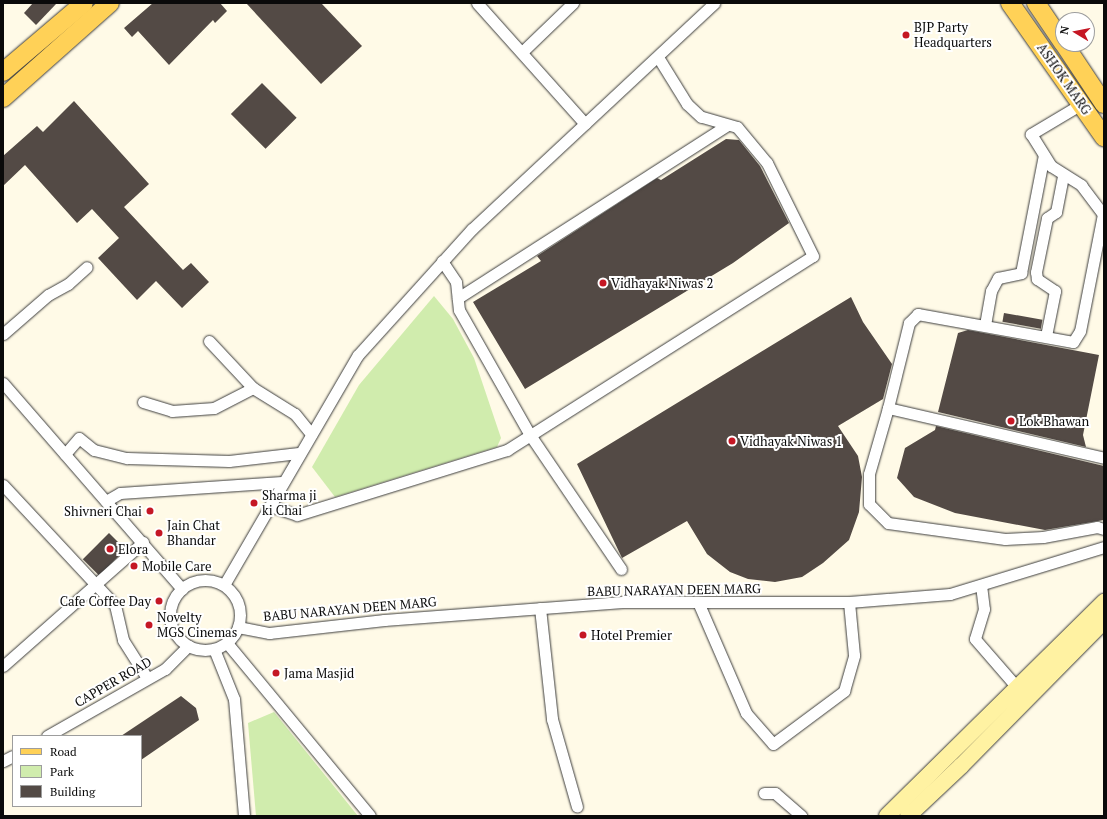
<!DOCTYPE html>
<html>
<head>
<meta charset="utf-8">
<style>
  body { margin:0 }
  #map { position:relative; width:1107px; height:819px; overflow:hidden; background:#fffae7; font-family:"PT Serif",serif }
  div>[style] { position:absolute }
  .green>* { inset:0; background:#d0ecad }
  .building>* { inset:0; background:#534a45; transform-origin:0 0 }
  .roads { filter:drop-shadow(0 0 1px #3d3d3d) drop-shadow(0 0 1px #3d3d3d) }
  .street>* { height:11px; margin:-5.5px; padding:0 5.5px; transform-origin:5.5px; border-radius:5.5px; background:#fff }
  .street>.ring { margin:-5.5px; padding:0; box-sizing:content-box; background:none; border:11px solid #fff; border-radius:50% }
  .secondary>* { height:16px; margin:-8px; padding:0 8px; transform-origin:8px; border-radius:8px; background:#fff2a2 }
  .primary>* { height:18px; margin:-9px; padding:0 9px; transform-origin:9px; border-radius:9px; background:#ffd157 }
  .dots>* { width:11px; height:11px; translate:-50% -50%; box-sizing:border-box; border:2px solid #fff; border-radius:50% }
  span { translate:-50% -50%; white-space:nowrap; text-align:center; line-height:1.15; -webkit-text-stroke:4px #fff; paint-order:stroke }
  .poi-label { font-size:13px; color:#0a0a0a }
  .left { translate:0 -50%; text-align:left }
  .right { translate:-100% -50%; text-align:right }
  .street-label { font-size:13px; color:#0a0a0a }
  .frame { position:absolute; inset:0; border:4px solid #0a0a0a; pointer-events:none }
  .legend { position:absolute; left:12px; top:735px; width:130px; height:72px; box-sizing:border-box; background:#fff; border:1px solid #9d9d9d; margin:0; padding:5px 7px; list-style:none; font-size:12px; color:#0a0a0a }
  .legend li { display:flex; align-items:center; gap:8px; height:20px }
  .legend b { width:20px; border:1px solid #9d9d9d }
  .north { position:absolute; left:1055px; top:12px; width:40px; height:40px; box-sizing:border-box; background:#fff; border:1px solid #9d9d9d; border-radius:50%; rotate:280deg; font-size:11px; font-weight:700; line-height:16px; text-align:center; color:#0a0a0a }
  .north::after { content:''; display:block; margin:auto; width:14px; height:18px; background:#c51724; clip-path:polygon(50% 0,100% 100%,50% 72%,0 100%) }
</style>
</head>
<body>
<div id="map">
  <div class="green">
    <div style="clip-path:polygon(434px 296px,453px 319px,474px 358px,501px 438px,497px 447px,335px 497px,312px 467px,359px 385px)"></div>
    <div style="clip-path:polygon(274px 712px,358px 816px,256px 816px,248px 723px)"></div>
  </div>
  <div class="building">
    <div style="clip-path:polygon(33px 3px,57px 3px,36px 25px,24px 13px)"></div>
    <div style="clip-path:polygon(153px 3px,220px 3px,227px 11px,215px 23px,213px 20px,169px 65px,138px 31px,132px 37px,124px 28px)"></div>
    <div style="clip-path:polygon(246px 3px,321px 3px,362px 46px,321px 84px)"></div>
    <div style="left:262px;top:83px;width:49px;height:44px;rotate:45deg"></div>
    <div style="clip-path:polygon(74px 101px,149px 184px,124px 207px,183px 270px,191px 263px,209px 282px,182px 308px,156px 281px,137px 300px,98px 258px,119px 238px,92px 209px,77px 223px,25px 165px,3px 186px,3px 156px,37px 126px,43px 132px)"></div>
    <div style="clip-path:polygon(726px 139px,739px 140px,760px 166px,789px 223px,733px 263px,525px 389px,473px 302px,541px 261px,537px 256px,657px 178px,661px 180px)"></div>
    <div style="clip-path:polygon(851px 297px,863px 322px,892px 364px,883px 399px,838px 426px,858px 456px,862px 477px,859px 512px,849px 540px,823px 563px,802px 577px,775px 582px,748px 579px,730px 572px,707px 554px,687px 521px,622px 558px,577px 464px)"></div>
    <div style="left:1004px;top:313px;width:39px;height:9px;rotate:10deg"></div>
    <div style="clip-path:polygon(968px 330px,1099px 355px,1083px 435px,1086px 447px,938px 412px,958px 333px)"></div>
    <div style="clip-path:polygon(936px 426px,1104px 466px,1104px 520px,1045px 530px,955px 513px,914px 497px,897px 478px,905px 448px,935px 430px)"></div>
    <div style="left:109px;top:533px;width:23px;height:37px;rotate:45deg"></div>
    <div style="clip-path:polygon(181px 696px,196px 708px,199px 720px,141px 760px,141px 736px,121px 736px)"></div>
  </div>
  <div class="roads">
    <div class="street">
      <div style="left:477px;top:3px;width:162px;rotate:48.2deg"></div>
      <div style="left:522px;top:52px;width:71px;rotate:-43.9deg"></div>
      <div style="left:1083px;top:103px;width:61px;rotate:149.2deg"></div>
      <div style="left:1031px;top:134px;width:38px;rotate:58deg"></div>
      <div style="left:1051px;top:166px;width:36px;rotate:32deg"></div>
      <div style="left:1081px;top:185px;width:36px;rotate:53deg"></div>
      <div style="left:1103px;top:214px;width:119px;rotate:101.1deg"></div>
      <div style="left:1080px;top:331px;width:13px;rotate:122deg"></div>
      <div style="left:1073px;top:342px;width:158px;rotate:-169.8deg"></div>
      <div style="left:918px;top:314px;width:13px;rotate:135deg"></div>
      <div style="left:909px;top:323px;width:88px;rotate:103.9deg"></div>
      <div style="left:888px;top:408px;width:222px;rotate:13deg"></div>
      <div style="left:442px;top:261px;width:25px;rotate:56deg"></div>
      <div style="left:456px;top:282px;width:28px;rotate:84deg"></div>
      <div style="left:459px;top:310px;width:144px;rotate:60.4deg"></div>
      <div style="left:530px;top:435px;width:162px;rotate:55.8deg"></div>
      <div style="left:458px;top:298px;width:320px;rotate:-32.7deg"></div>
      <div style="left:985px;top:325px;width:35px;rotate:-80deg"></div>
      <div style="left:991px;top:291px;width:15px;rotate:-62deg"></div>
      <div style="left:998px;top:278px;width:24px;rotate:-12deg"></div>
      <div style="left:1021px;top:273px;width:120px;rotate:-79deg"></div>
      <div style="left:3px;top:334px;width:60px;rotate:-40.9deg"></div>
      <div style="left:48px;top:295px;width:23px;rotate:-29deg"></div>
      <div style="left:68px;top:284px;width:25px;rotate:-42deg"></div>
      <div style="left:1046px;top:336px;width:46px;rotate:-78.7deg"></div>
      <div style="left:1055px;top:291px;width:22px;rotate:-146deg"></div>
      <div style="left:1037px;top:279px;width:7px;rotate:-98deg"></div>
      <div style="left:1036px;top:272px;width:55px;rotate:-78.5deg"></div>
      <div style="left:1047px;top:218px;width:11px;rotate:-34deg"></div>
      <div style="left:1056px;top:212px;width:38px;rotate:-79deg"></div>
      <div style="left:209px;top:341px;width:64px;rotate:46.9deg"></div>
      <div style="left:253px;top:388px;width:49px;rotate:31.8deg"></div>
      <div style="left:295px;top:414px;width:26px;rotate:51deg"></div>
      <div style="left:3px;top:383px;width:273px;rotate:49deg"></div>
      <div style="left:143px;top:402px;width:30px;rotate:17deg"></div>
      <div style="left:172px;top:411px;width:42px;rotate:-4.1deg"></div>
      <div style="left:214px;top:408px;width:44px;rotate:-27.1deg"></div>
      <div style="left:888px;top:408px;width:69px;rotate:106.1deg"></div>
      <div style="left:869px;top:474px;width:30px;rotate:90deg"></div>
      <div style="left:869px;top:504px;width:27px;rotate:45deg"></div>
      <div style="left:888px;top:523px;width:118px;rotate:7.8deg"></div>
      <div style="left:1005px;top:539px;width:38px;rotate:-3deg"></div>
      <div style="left:1043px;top:537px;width:55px;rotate:-10.5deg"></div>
      <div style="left:1097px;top:527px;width:7px;rotate:16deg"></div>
      <div style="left:65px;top:454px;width:21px;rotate:-49deg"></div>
      <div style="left:79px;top:438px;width:19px;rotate:39deg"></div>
      <div style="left:94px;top:450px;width:34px;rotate:14deg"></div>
      <div style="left:127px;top:458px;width:102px;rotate:1.7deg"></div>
      <div style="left:229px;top:461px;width:70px;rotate:-6.5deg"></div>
      <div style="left:3px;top:485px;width:164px;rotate:47deg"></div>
      <div style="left:115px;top:605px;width:36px;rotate:77deg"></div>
      <div style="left:123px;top:640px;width:45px;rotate:57.7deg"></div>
      <div style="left:106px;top:501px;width:16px;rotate:-30deg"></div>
      <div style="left:120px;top:493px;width:162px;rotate:-3.9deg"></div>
      <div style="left:270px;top:506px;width:28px;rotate:18deg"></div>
      <div style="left:297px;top:515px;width:220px;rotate:-17.2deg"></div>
      <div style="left:507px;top:450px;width:362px;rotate:-32.4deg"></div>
      <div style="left:813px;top:256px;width:104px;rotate:-116.3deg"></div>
      <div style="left:767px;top:163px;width:47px;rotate:-129.8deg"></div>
      <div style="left:737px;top:127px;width:37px;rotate:-164deg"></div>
      <div style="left:701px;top:117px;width:19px;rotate:-137deg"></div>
      <div style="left:687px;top:104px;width:55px;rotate:-121.7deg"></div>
      <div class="ring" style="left:170px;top:580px;width:59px;height:59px"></div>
      <div style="left:224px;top:585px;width:266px;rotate:-59.8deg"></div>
      <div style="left:358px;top:355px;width:170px;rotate:-47.9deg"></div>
      <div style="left:472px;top:229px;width:331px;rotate:-43deg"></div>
      <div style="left:981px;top:585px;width:24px;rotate:83deg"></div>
      <div style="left:984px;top:609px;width:31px;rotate:107deg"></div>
      <div style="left:975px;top:639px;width:72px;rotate:49deg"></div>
      <div style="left:698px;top:602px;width:121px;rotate:66.6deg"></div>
      <div style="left:746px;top:713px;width:41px;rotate:48.9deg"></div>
      <div style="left:773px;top:744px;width:89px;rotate:-36.7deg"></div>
      <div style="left:844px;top:691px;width:37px;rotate:-74deg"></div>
      <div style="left:854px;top:655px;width:53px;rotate:-95.4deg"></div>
      <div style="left:540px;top:608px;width:112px;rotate:83.8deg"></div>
      <div style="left:552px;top:719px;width:91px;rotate:74.1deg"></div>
      <div style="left:238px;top:627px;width:32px;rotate:11deg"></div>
      <div style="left:269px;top:633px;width:116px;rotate:-6.4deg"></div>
      <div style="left:384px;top:620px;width:239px;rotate:-4.3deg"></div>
      <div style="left:622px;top:602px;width:227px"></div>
      <div style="left:849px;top:602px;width:101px;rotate:-4.5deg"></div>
      <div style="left:950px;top:594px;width:161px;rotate:-17deg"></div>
      <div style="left:227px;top:643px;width:224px;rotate:50.4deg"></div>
      <div style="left:214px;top:649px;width:54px;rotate:68.2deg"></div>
      <div style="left:234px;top:699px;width:117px;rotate:85.1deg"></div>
      <div style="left:3px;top:666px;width:187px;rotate:-41.5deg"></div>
      <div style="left:47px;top:736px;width:136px;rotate:-29.6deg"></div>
      <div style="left:165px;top:669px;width:33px;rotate:-45deg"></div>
      <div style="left:3px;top:761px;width:11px;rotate:-27deg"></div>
      <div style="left:764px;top:793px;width:11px"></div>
      <div style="left:775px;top:793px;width:35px;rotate:41deg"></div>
    </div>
    <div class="secondary">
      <div style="left:887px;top:816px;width:305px;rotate:-44.6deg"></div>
      <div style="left:908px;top:816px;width:73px;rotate:-43.3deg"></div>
      <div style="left:961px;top:766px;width:204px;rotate:-45.4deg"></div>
    </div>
    <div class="primary">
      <div style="left:1010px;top:3px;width:164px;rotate:55deg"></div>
      <div style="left:1036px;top:3px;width:48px;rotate:56deg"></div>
      <div style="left:1064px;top:44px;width:72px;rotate:56.3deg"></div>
      <div style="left:3px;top:72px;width:106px;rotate:-40.4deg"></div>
      <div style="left:3px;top:98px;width:143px;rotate:-41.6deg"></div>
    </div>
  </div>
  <div class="dots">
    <div style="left:906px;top:35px;background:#c51724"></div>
    <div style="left:603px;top:283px;background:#c51724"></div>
    <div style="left:1011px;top:421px;background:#c51724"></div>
    <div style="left:732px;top:441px;background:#c51724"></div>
    <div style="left:254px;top:503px;background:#c51724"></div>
    <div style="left:150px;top:511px;background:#c51724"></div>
    <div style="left:159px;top:533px;background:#c51724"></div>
    <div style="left:110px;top:549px;background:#c51724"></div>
    <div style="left:134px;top:566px;background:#c51724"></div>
    <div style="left:159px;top:601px;background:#c51724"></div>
    <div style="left:149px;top:625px;background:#c51724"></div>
    <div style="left:583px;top:635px;background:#c51724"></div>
    <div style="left:276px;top:673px;background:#c51724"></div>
  </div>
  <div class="poi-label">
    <span class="left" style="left:914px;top:35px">BJP Party<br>Headquarters</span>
    <span class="left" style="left:611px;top:283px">Vidhayak Niwas 2</span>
    <span class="left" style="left:1019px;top:421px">Lok Bhawan</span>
    <span class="left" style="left:740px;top:441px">Vidhayak Niwas 1</span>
    <span class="left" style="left:262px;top:503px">Sharma ji<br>ki Chai</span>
    <span class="right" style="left:142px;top:511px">Shivneri Chai</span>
    <span class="left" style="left:167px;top:533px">Jain Chat<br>Bhandar</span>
    <span class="left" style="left:118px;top:549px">Elora</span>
    <span class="left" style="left:142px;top:566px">Mobile Care</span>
    <span class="right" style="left:151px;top:601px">Cafe Coffee Day</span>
    <span class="left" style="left:157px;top:625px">Novelty<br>MGS Cinemas</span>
    <span class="left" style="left:591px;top:635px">Hotel Premier</span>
    <span class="left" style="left:284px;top:673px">Jama Masjid</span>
  </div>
  <div class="street-label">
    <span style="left:1064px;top:79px;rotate:55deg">ASHOK MARG</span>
    <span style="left:674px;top:590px;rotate:-1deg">BABU NARAYAN DEEN MARG</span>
    <span style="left:350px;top:609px;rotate:-5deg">BABU NARAYAN DEEN MARG</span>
    <span style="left:113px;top:682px;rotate:-30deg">CAPPER ROAD</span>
  </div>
  <div class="frame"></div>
  <ul class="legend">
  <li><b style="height:5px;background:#ffd157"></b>Road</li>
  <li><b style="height:11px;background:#d0ecad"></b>Park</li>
  <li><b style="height:11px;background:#534a45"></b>Building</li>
  </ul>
  <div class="north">N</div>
</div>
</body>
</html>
